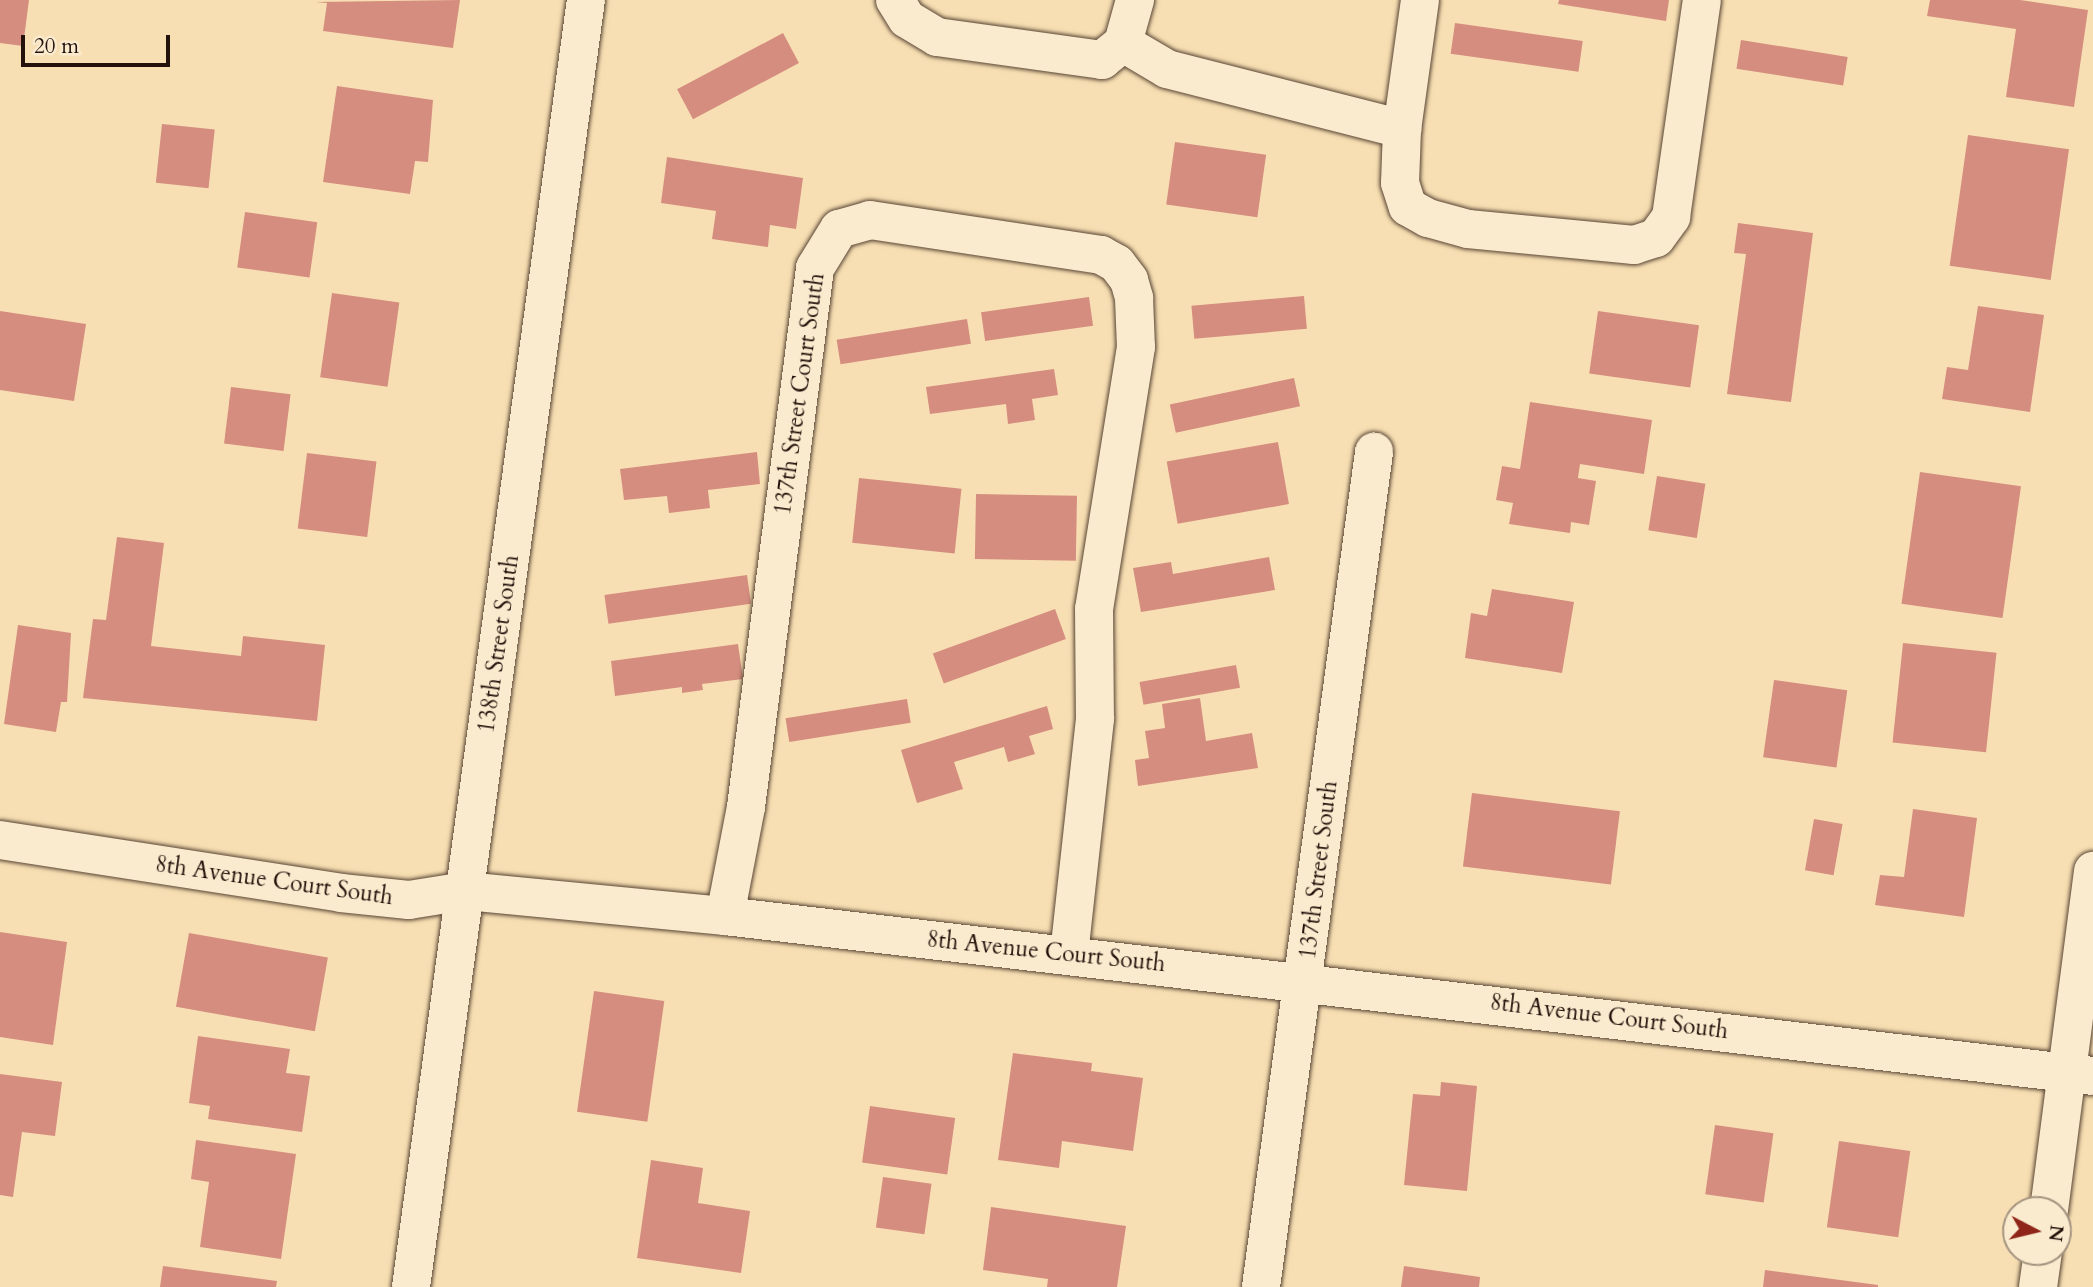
<!DOCTYPE html>
<html>
<head>
<meta charset="utf-8">
<style>
  body { margin:0 }
  #map { position:relative; width:2093px; height:1287px; overflow:hidden; background:#f8dfb3; font-family:Cardo,serif }
  div>[style] { position:absolute }
  .building>* { inset:0; background:#d58d7f; transform-origin:0 0 }
  .roads { filter:drop-shadow(0 0 2px #584535) drop-shadow(0 0 2px #584535) }
  .minor>* { height:38px; margin:-19px; padding:0 19px; transform-origin:19px; border-radius:19px; background:#faeace }
  span { translate:-50% -50%; white-space:nowrap; text-align:center; line-height:1.15; -webkit-text-stroke:6px #faeace; paint-order:stroke }
  .street-label { font-size:23px; color:#22120b }
  .north { position:absolute; left:2002px; top:1196px; width:70px; height:70px; box-sizing:border-box; background:#faeace; border:2px solid #a49480; border-radius:50%; rotate:97deg; font-size:19px; font-weight:700; line-height:28px; text-align:center; color:#22120b }
  .north::after { content:''; display:block; margin:auto; width:24px; height:32px; background:#8f2418; clip-path:polygon(50% 0,100% 100%,50% 72%,0 100%) }
  .scale { position:absolute; left:21px; top:35px; width:149px; height:32px; box-sizing:border-box; border:4px solid #22120b; border-top:0; padding-left:9px; font-size:21px; line-height:24px; white-space:nowrap; color:#22120b; -webkit-text-stroke:5px #faeace; paint-order:stroke }
</style>
</head>
<body>
<div id="map">
  <div class="building">
    <div style="clip-path:polygon(0 0,29px 0,23px 46px,0 43px)"></div>
    <div style="clip-path:polygon(460px 0,453px 48px,323px 31px,327px 3px,315px 2px)"></div>
    <div style="clip-path:polygon(1559px 0,1669px 0,1666px 21px,1558px 4px)"></div>
    <div style="clip-path:polygon(1930px 0,2020px 0,2088px 10px,2074px 107px,2006px 97px,2016px 29px,1927px 16px)"></div>
    <div style="left:1455px;top:23px;width:129px;height:31px;rotate:8deg"></div>
    <div style="left:783px;top:33px;width:34px;height:120px;rotate:62deg"></div>
    <div style="left:1741px;top:40px;width:108px;height:29px;rotate:9deg"></div>
    <div style="clip-path:polygon(337px 86px,433px 100px,428px 162px,415px 161px,410px 194px,323px 182px)"></div>
    <div style="left:162px;top:124px;width:53px;height:59px;rotate:6deg"></div>
    <div style="left:1968px;top:135px;width:102px;height:132px;rotate:8deg"></div>
    <div style="left:1175px;top:142px;width:92px;height:63px;rotate:8deg"></div>
    <div style="clip-path:polygon(667px 157px,803px 178px,796px 229px,770px 225px,768px 247px,712px 239px,716px 211px,661px 203px)"></div>
    <div style="left:245px;top:212px;width:73px;height:56px;rotate:8deg"></div>
    <div style="clip-path:polygon(1738px 223px,1813px 233px,1791px 402px,1727px 394px,1746px 254px,1734px 253px)"></div>
    <div style="left:332px;top:293px;width:68px;height:85px;rotate:8deg"></div>
    <div style="left:1304px;top:296px;width:33px;height:113px;rotate:85deg"></div>
    <div style="left:1089px;top:297px;width:29px;height:109px;rotate:82deg"></div>
    <div style="clip-path:polygon(1978px 306px,2044px 315px,2030px 412px,1942px 399px,1947px 367px,1968px 370px)"></div>
    <div style="clip-path:polygon(0 311px,86px 324px,74px 401px,0 390px)"></div>
    <div style="left:1598px;top:311px;width:102px;height:63px;rotate:8deg"></div>
    <div style="left:967px;top:319px;width:25px;height:132px;rotate:81deg"></div>
    <div style="clip-path:polygon(1054px 369px,1058px 395px,1032px 399px,1035px 420px,1008px 424px,1006px 404px,930px 414px,926px 387px)"></div>
    <div style="left:1294px;top:378px;width:29px;height:127px;rotate:78deg"></div>
    <div style="left:231px;top:387px;width:60px;height:57px;rotate:7deg"></div>
    <div style="clip-path:polygon(1530px 402px,1652px 420px,1644px 474px,1580px 464px,1578px 478px,1596px 481px,1589px 525px,1571px 522px,1570px 533px,1509px 524px,1513px 503px,1496px 500px,1502px 466px,1520px 469px)"></div>
    <div style="left:1278px;top:442px;width:63px;height:113px;rotate:80deg"></div>
    <div style="clip-path:polygon(757px 452px,760px 484px,708px 490px,710px 508px,669px 513px,667px 496px,624px 500px,620px 469px)"></div>
    <div style="left:307px;top:453px;width:70px;height:76px;rotate:7deg"></div>
    <div style="left:1920px;top:472px;width:102px;height:133px;rotate:8deg"></div>
    <div style="left:1657px;top:476px;width:49px;height:55px;rotate:9deg"></div>
    <div style="left:859px;top:478px;width:103px;height:65px;rotate:6deg"></div>
    <div style="left:976px;top:494px;width:101px;height:65px;rotate:1deg"></div>
    <div style="clip-path:polygon(117px 537px,164px 543px,151px 646px,241px 656px,243px 636px,325px 645px,317px 721px,83px 698px,93px 619px,106px 620px)"></div>
    <div style="clip-path:polygon(1269px 557px,1275px 590px,1141px 612px,1133px 568px,1171px 562px,1173px 574px)"></div>
    <div style="left:747px;top:575px;width:29px;height:144px;rotate:82deg"></div>
    <div style="clip-path:polygon(1492px 589px,1574px 602px,1562px 673px,1465px 658px,1471px 613px,1487px 616px)"></div>
    <div style="left:1055px;top:609px;width:32px;height:130px;rotate:70deg"></div>
    <div style="clip-path:polygon(18px 625px,71px 633px,67px 702px,61px 702px,56px 732px,4px 724px)"></div>
    <div style="left:1903px;top:643px;width:94px;height:100px;rotate:6deg"></div>
    <div style="clip-path:polygon(738px 644px,743px 679px,702px 684px,703px 690px,682px 693px,682px 687px,615px 696px,611px 661px)"></div>
    <div style="left:1236px;top:665px;width:23px;height:98px;rotate:80deg"></div>
    <div style="left:1774px;top:680px;width:74px;height:78px;rotate:8deg"></div>
    <div style="clip-path:polygon(1200px 698px,1206px 741px,1252px 733px,1258px 768px,1138px 786px,1135px 760px,1149px 758px,1145px 731px,1165px 728px,1162px 704px)"></div>
    <div style="left:907px;top:699px;width:24px;height:123px;rotate:81deg"></div>
    <div style="clip-path:polygon(1047px 706px,1053px 729px,1029px 736px,1035px 754px,1008px 762px,1004px 747px,954px 762px,963px 789px,917px 803px,901px 750px)"></div>
    <div style="left:1472px;top:793px;width:149px;height:74px;rotate:7deg"></div>
    <div style="clip-path:polygon(1913px 809px,1977px 818px,1964px 917px,1875px 905px,1880px 875px,1904px 877px)"></div>
    <div style="left:1814px;top:819px;width:29px;height:52px;rotate:10deg"></div>
    <div style="clip-path:polygon(0 932px,67px 942px,53px 1045px,0 1037px)"></div>
    <div style="left:189px;top:933px;width:141px;height:75px;rotate:10deg"></div>
    <div style="left:594px;top:991px;width:71px;height:122px;rotate:8deg"></div>
    <div style="clip-path:polygon(198px 1036px,290px 1049px,286px 1073px,310px 1076px,302px 1132px,208px 1119px,210px 1106px,189px 1103px)"></div>
    <div style="clip-path:polygon(1013px 1053px,1092px 1063px,1091px 1071px,1143px 1078px,1133px 1151px,1062px 1141px,1059px 1168px,998px 1160px)"></div>
    <div style="clip-path:polygon(0 1074px,62px 1082px,55px 1136px,22px 1132px,13px 1197px,0 1195px)"></div>
    <div style="clip-path:polygon(1441px 1082px,1477px 1086px,1467px 1191px,1404px 1185px,1413px 1094px,1440px 1096px)"></div>
    <div style="left:870px;top:1106px;width:86px;height:57px;rotate:8deg"></div>
    <div style="left:1715px;top:1125px;width:59px;height:70px;rotate:8deg"></div>
    <div style="clip-path:polygon(196px 1140px,296px 1154px,281px 1259px,200px 1247px,209px 1182px,191px 1179px)"></div>
    <div style="left:1839px;top:1141px;width:72px;height:87px;rotate:8deg"></div>
    <div style="clip-path:polygon(651px 1160px,703px 1168px,698px 1203px,750px 1211px,741px 1273px,637px 1258px)"></div>
    <div style="left:883px;top:1177px;width:49px;height:51px;rotate:8deg"></div>
    <div style="clip-path:polygon(991px 1207px,1126px 1226px,1117px 1287px,1047px 1287px,1048px 1279px,983px 1270px)"></div>
    <div style="clip-path:polygon(163px 1266px,277px 1281px,276px 1287px,160px 1287px)"></div>
    <div style="clip-path:polygon(1404px 1266px,1480px 1277px,1479px 1287px,1401px 1287px)"></div>
    <div style="clip-path:polygon(1765px 1270px,1878px 1285px,1878px 1287px,1763px 1287px)"></div>
  </div>
  <div class="roads">
    <div class="minor">
      <div style="left:895px;top:0;width:22px;rotate:58deg"></div>
      <div style="left:907px;top:19px;width:35px;rotate:31deg"></div>
      <div style="left:937px;top:37px;width:167px;rotate:7.9deg"></div>
      <div style="left:1102px;top:60px;width:27px;rotate:-39deg"></div>
      <div style="left:1123px;top:43px;width:45px;rotate:-74.4deg"></div>
      <div style="left:1420px;top:0;width:130px;rotate:97.9deg"></div>
      <div style="left:1402px;top:129px;width:54px;rotate:92.1deg"></div>
      <div style="left:1400px;top:183px;width:25px;rotate:72deg"></div>
      <div style="left:1408px;top:207px;width:23px;rotate:29deg"></div>
      <div style="left:1428px;top:218px;width:41px;rotate:15.4deg"></div>
      <div style="left:1468px;top:229px;width:167px;rotate:5.5deg"></div>
      <div style="left:1634px;top:245px;width:23px;rotate:-18deg"></div>
      <div style="left:1656px;top:238px;width:26px;rotate:-54deg"></div>
      <div style="left:1671px;top:217px;width:219px;rotate:-81.9deg"></div>
      <div style="left:1123px;top:43px;width:51px;rotate:30.6deg"></div>
      <div style="left:1167px;top:69px;width:243px;rotate:14.3deg"></div>
      <div style="left:0;top:840px;width:345px;rotate:8.8deg"></div>
      <div style="left:341px;top:893px;width:68px;rotate:5.9deg"></div>
      <div style="left:409px;top:900px;width:57px;rotate:-9.1deg"></div>
      <div style="left:465px;top:891px;width:261px;rotate:5.5deg"></div>
      <div style="left:725px;top:916px;width:1377px;rotate:6.67deg"></div>
      <div style="left:725px;top:916px;width:111px;rotate:-79.1deg"></div>
      <div style="left:746px;top:807px;width:543px;rotate:-82.7deg"></div>
      <div style="left:815px;top:268px;width:46px;rotate:-58.4deg"></div>
      <div style="left:839px;top:229px;width:32px;rotate:-16deg"></div>
      <div style="left:870px;top:220px;width:234px;rotate:8.6deg"></div>
      <div style="left:1101px;top:255px;width:18px;rotate:29deg"></div>
      <div style="left:1117px;top:264px;width:20px;rotate:53deg"></div>
      <div style="left:1129px;top:280px;width:19px;rotate:74deg"></div>
      <div style="left:1134px;top:298px;width:49px;rotate:87.7deg"></div>
      <div style="left:1136px;top:347px;width:265px;rotate:99.1deg"></div>
      <div style="left:1094px;top:609px;width:110px;rotate:89.5deg"></div>
      <div style="left:1095px;top:719px;width:237px;rotate:96.3deg"></div>
      <div style="left:2049px;top:1210px;width:342px;rotate:-82.6deg"></div>
      <div style="left:411px;top:1287px;width:1299px;rotate:-82.26deg"></div>
      <div style="left:1261px;top:1287px;width:843px;rotate:-82.29deg"></div>
      <div style="left:2038px;top:1287px;width:35px;rotate:-82deg"></div>
    </div>
  </div>
  <div class="street-label">
    <span style="left:800px;top:394px;rotate:-82deg">137th Street Court South</span>
    <span style="left:499px;top:644px;rotate:-82deg">138th Street South</span>
    <span style="left:1319px;top:870px;rotate:-83deg">137th Street South</span>
    <span style="left:274px;top:881px;rotate:8deg">8th Avenue Court South</span>
    <span style="left:1046px;top:952px;rotate:6deg">8th Avenue Court South</span>
    <span style="left:1609px;top:1017px;rotate:7deg">8th Avenue Court South</span>
  </div>
  <div class="north">N</div>
  <div class="scale">20 m</div>
</div>
</body>
</html>
